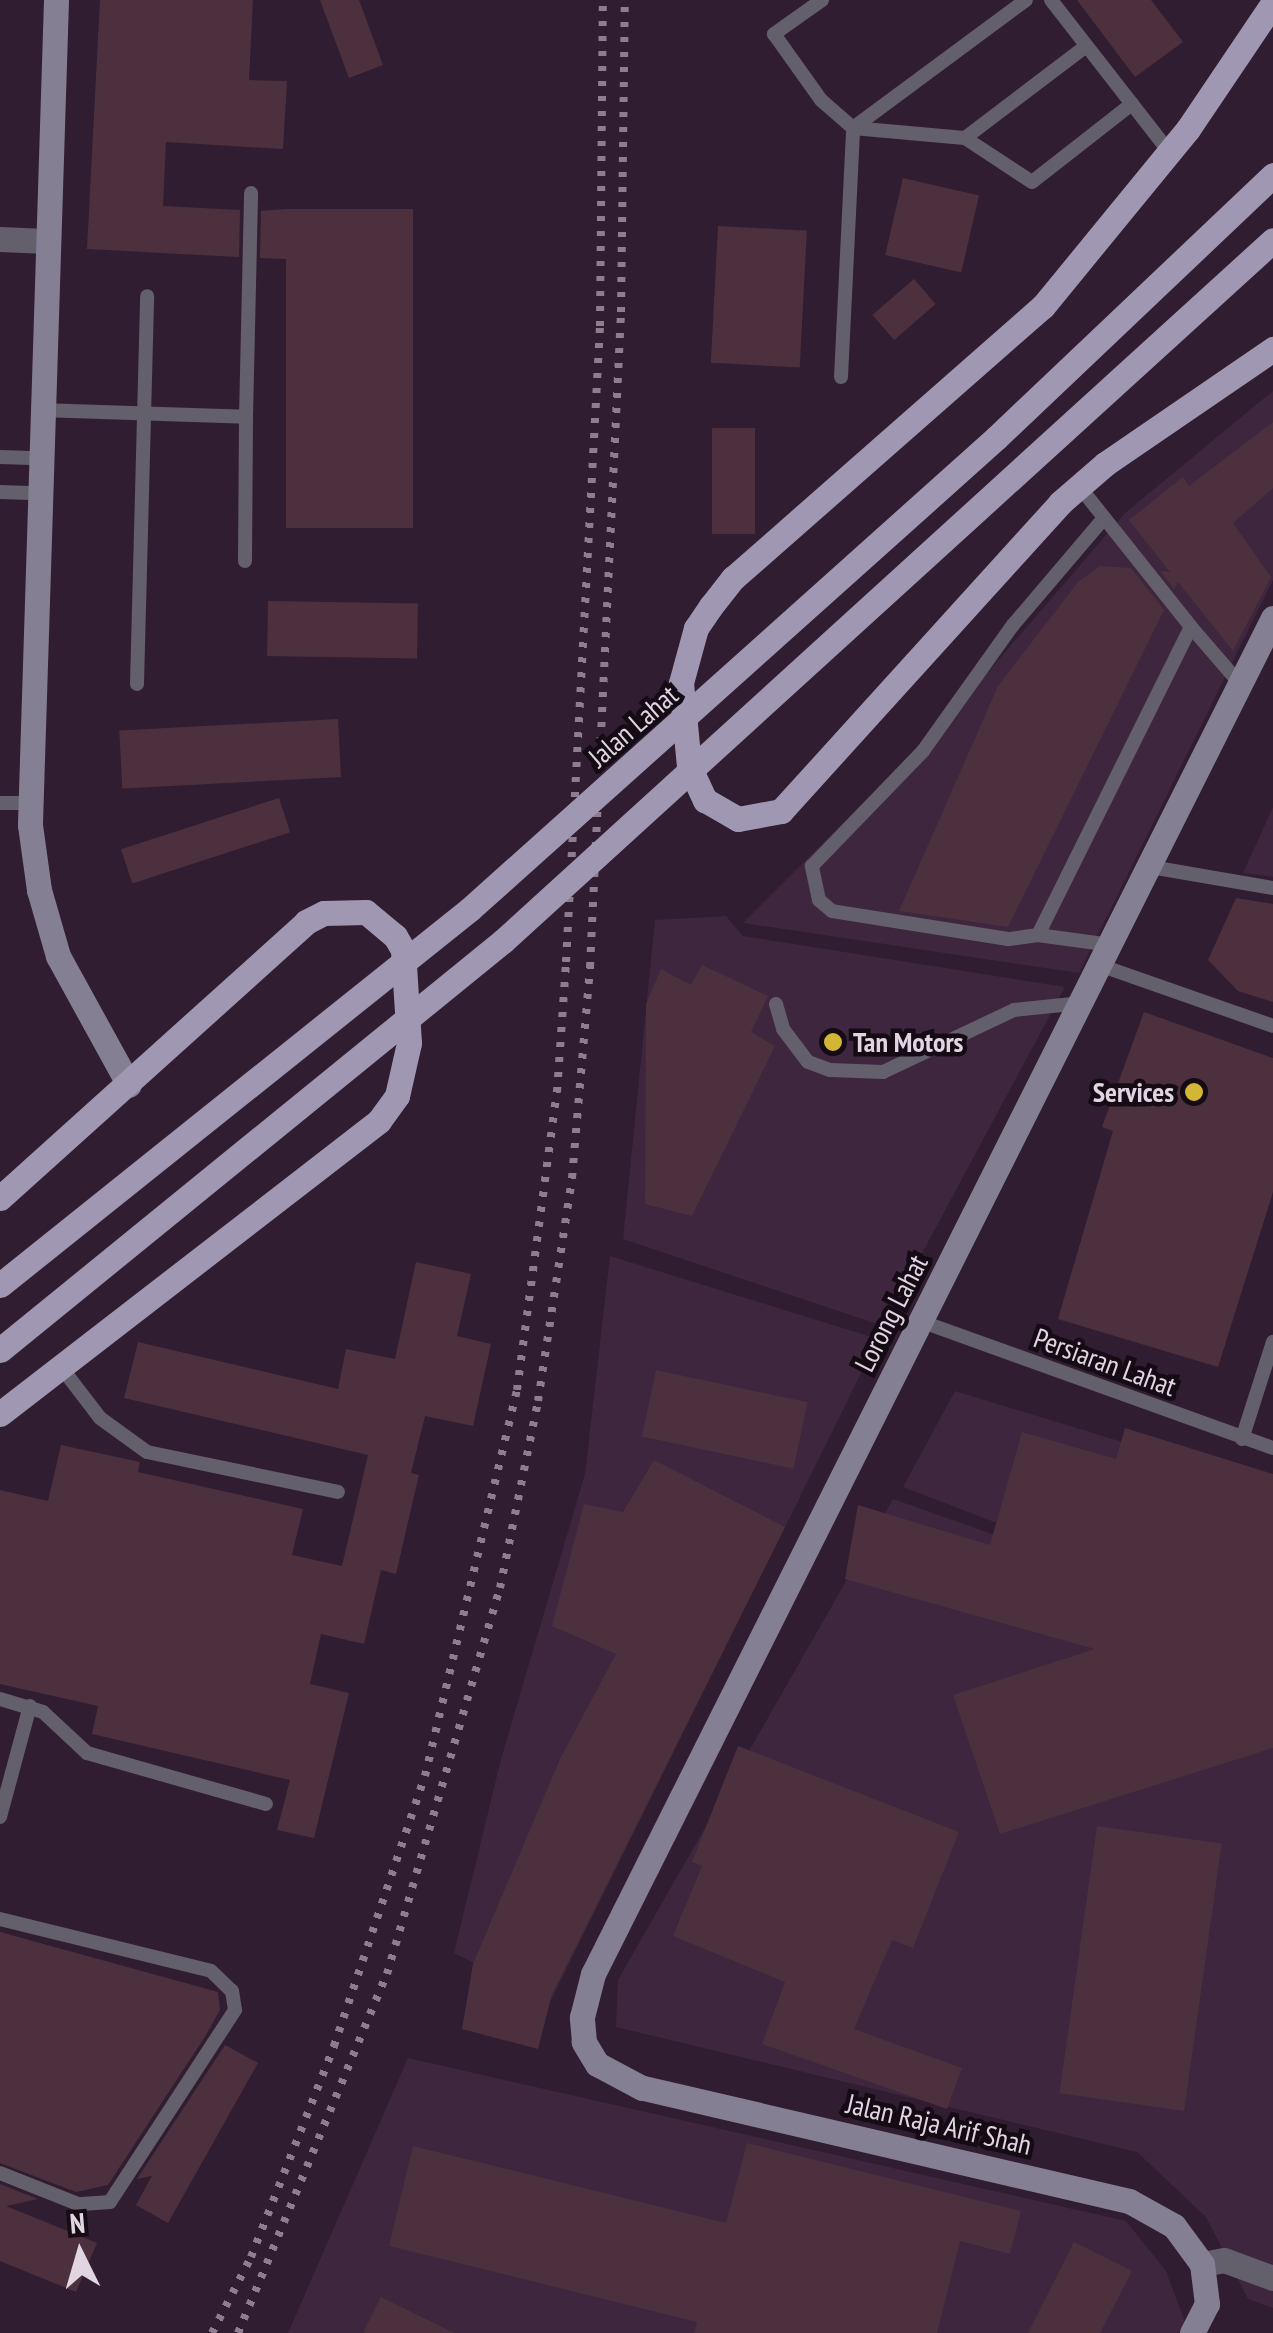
<!DOCTYPE html>
<html>
<head>
<meta charset="utf-8">
<style>
  body { margin:0 }
  #map { position:relative; width:1273px; height:2333px; overflow:hidden; background:#311d31; font-family:"PT Sans Narrow",sans-serif }
  div>[style] { position:absolute }
  .built>* { inset:0; background:#3d263e }
  .building>* { inset:0; background:#4d303d; transform-origin:0 0 }
  .lane>* { height:14px; margin:-7px; padding:0 7px; transform-origin:7px; border-radius:7px; background:#635f6b }
  .street>* { height:25px; margin:-12.5px; padding:0 12.5px; transform-origin:12.5px; border-radius:12.5px; background:#635f6b }
  .secondary>* { height:25px; margin:-12.5px; padding:0 12.5px; transform-origin:12.5px; border-radius:12.5px; background:#857f93 }
  .primary>* { height:25px; margin:-12.5px; padding:0 12.5px; transform-origin:12.5px; border-radius:12.5px; background:#a098b2 }
  .rail>* { height:8px; margin-top:-4px; transform-origin:0; background:repeating-linear-gradient(90deg,#8d7d8d 0 5px,transparent 0 15px) }
  .primary-bridge>* { height:25px; margin:-12.5px; padding:0 12.5px; transform-origin:12.5px; border-radius:12.5px; background:#a098b2 }
  .dots>* { width:28px; height:28px; translate:-50% -50%; box-sizing:border-box; border:5px solid #140b14; border-radius:50% }
  span { translate:-50% -50%; white-space:nowrap; text-align:center; line-height:1.15; -webkit-text-stroke:9px #140b14; paint-order:stroke }
  .street-label { font-size:28px; color:#e2d5e2 }
  .poi-label { font-size:28px; color:#e2d5e2; font-weight:700 }
  .left { translate:0 -50%; text-align:left }
  .right { translate:-100% -50%; text-align:right }
  .north { position:absolute; left:30px; top:2203px; width:100px; height:100px; -webkit-text-stroke:8px #140b14; paint-order:stroke; rotate:355deg; font-size:28px; font-weight:700; line-height:40px; text-align:center; color:#e2d5e2 }
  .north::after { content:''; display:block; margin:auto; width:35px; height:45px; background:#e2d5e2; clip-path:polygon(50% 0,100% 100%,50% 72%,0 100%) }
</style>
</head>
<body>
<div id="map">
  <div class="built">
    <div style="clip-path:polygon(1273px 391px,1273px 580px,1079px 973px,743px 923px,950px 716px,1125px 513px)"></div>
    <div style="clip-path:polygon(1273px 807px,1273px 877px,1243px 873px)"></div>
    <div style="clip-path:polygon(726px 916px,743px 936px,1065px 987px,883px 1326px,623px 1239px,655px 920px)"></div>
    <div style="clip-path:polygon(610px 1256px,878px 1339px,551px 2000px,454px 1953px,501px 1759px,585px 1474px)"></div>
    <div style="clip-path:polygon(955px 1391px,1273px 1488px,1171px 1590px,903px 1487px)"></div>
    <div style="clip-path:polygon(893px 1499px,1273px 1633px,1273px 2308px,1248px 2299px,1206px 2217px,1137px 2152px,616px 2027px,618px 1980px)"></div>
    <div style="clip-path:polygon(408px 2058px,1126px 2221px,1166px 2271px,1186px 2325px,1181px 2333px,288px 2333px)"></div>
  </div>
  <div class="building">
    <div style="clip-path:polygon(100px 0,253px 0,249px 80px,287px 81px,283px 149px,166px 142px,163px 206px,240px 210px,239px 257px,87px 249px)"></div>
    <div style="clip-path:polygon(320px 0,359px 0,383px 65px,349px 78px)"></div>
    <div style="clip-path:polygon(1077px 0,1151px 0,1183px 42px,1135px 77px)"></div>
    <div style="left:903px;top:178px;width:78px;height:79px;rotate:13deg"></div>
    <div style="clip-path:polygon(286px 209px,413px 209px,413px 528px,286px 528px,286px 259px,260px 258px,261px 211px)"></div>
    <div style="left:718px;top:226px;width:89px;height:137px;rotate:3deg"></div>
    <div style="left:914px;top:279px;width:33px;height:55px;rotate:49deg"></div>
    <div style="clip-path:polygon(1273px 422px,1273px 488px,1233px 523px,1271px 577px,1233px 651px,1178px 582px,1174px 589px,1160px 571px,1170px 572px,1129px 520px,1183px 477px,1189px 486px)"></div>
    <div style="left:755px;top:428px;width:106px;height:43px;rotate:90deg"></div>
    <div style="clip-path:polygon(1100px 566px,1131px 568px,1164px 610px,1008px 927px,899px 911px,998px 686px,1078px 582px)"></div>
    <div style="left:268px;top:601px;width:150px;height:55px;rotate:1deg"></div>
    <div style="left:338px;top:719px;width:58px;height:219px;rotate:87deg"></div>
    <div style="left:279px;top:798px;width:36px;height:166px;rotate:72deg"></div>
    <div style="clip-path:polygon(1236px 898px,1273px 904px,1273px 1002px,1238px 991px,1208px 960px)"></div>
    <div style="clip-path:polygon(702px 965px,768px 996px,751px 1032px,775px 1046px,692px 1216px,645px 1204px,646px 1004px,661px 969px,691px 985px)"></div>
    <div style="clip-path:polygon(1144px 1012px,1273px 1058px,1273px 1192px,1218px 1367px,1058px 1319px,1113px 1131px,1102px 1127px)"></div>
    <div style="clip-path:polygon(416px 1262px,471px 1274px,457px 1336px,491px 1344px,473px 1426px,425px 1416px,411px 1473px,419px 1475px,396px 1574px,381px 1570px,364px 1644px,321px 1634px,310px 1684px,349px 1693px,314px 1838px,277px 1830px,290px 1780px,92px 1734px,98px 1706px,0 1684px,0 1490px,48px 1501px,61px 1445px,140px 1462px,138px 1472px,303px 1509px,292px 1555px,342px 1566px,368px 1455px,124px 1398px,138px 1342px,338px 1389px,346px 1349px,395px 1359px)"></div>
    <div style="left:656px;top:1370px;width:155px;height:68px;rotate:12deg"></div>
    <div style="clip-path:polygon(1125px 1428px,1273px 1474px,1273px 1748px,1000px 1834px,953px 1695px,1095px 1649px,845px 1579px,858px 1505px,990px 1545px,1022px 1432px,1116px 1459px)"></div>
    <div style="clip-path:polygon(654px 1460px,785px 1527px,552px 1994px,538px 2049px,462px 2029px,473px 1964px,560px 1759px,616px 1654px,552px 1626px,584px 1504px,623px 1512px)"></div>
    <div style="clip-path:polygon(738px 1746px,959px 1832px,913px 1948px,892px 1940px,854px 2029px,962px 2068px,947px 2109px,762px 2044px,785px 1982px,673px 1936px,702px 1866px,692px 1862px)"></div>
    <div style="left:1097px;top:1826px;width:126px;height:270px;rotate:8deg"></div>
    <div style="clip-path:polygon(0 1932px,218px 1992px,220px 2010px,206px 2035px,108px 2185px,76px 2192px,0 2163px)"></div>
    <div style="clip-path:polygon(225px 2045px,258px 2063px,168px 2223px,136px 2205px,152px 2176px,137px 2179px)"></div>
    <div style="clip-path:polygon(747px 2143px,1021px 2211px,1010px 2254px,960px 2241px,937px 2333px,694px 2333px,697px 2322px,389px 2246px,413px 2146px,726px 2223px)"></div>
    <div style="clip-path:polygon(0 2184px,38px 2199px,6px 2206px,97px 2243px,76px 2292px,0 2261px)"></div>
    <div style="clip-path:polygon(1074px 2242px,1132px 2271px,1100px 2333px,1028px 2333px)"></div>
    <div style="clip-path:polygon(381px 2297px,454px 2333px,363px 2333px)"></div>
  </div>
  <div class="lane">
    <div style="left:822px;top:0;width:59px;rotate:144.7deg"></div>
    <div style="left:774px;top:34px;width:81px;rotate:54.5deg"></div>
    <div style="left:821px;top:100px;width:43px;rotate:41.2deg"></div>
    <div style="left:853px;top:128px;width:112px;rotate:5.1deg"></div>
    <div style="left:965px;top:138px;width:80px;rotate:33.3deg"></div>
    <div style="left:1032px;top:182px;width:127px;rotate:-38deg"></div>
    <div style="left:1051px;top:0;width:189px;rotate:52.1deg"></div>
    <div style="left:965px;top:138px;width:152px;rotate:-37.2deg"></div>
    <div style="left:841px;top:377px;width:249px;rotate:-87.2deg"></div>
    <div style="left:853px;top:128px;width:215px;rotate:-36.5deg"></div>
    <div style="left:40px;top:410px;width:206px;rotate:1.9deg"></div>
    <div style="left:246px;top:417px;width:224px;rotate:-88.7deg"></div>
    <div style="left:0;top:457px;width:38px;rotate:2deg"></div>
    <div style="left:1079px;top:486px;width:180px;rotate:51.5deg"></div>
    <div style="left:0;top:492px;width:37px;rotate:2deg"></div>
    <div style="left:245px;top:561px;width:144px;rotate:-89.6deg"></div>
    <div style="left:137px;top:684px;width:388px;rotate:-88.5deg"></div>
    <div style="left:0;top:803px;width:29px"></div>
    <div style="left:1151px;top:867px;width:124px;rotate:9.8deg"></div>
    <div style="left:1038px;top:935px;width:30px;rotate:172deg"></div>
    <div style="left:1008px;top:939px;width:178px;rotate:-171deg"></div>
    <div style="left:832px;top:911px;width:17px;rotate:-140deg"></div>
    <div style="left:819px;top:900px;width:35px;rotate:-102deg"></div>
    <div style="left:812px;top:866px;width:160px;rotate:-46deg"></div>
    <div style="left:923px;top:751px;width:155px;rotate:-54.5deg"></div>
    <div style="left:1013px;top:625px;width:140px;rotate:-49.6deg"></div>
    <div style="left:1111px;top:945px;width:74px;rotate:-172.2deg"></div>
    <div style="left:1038px;top:935px;width:344px;rotate:-63.6deg"></div>
    <div style="left:1191px;top:627px;width:77px;rotate:49.2deg"></div>
    <div style="left:1102px;top:966px;width:181px;rotate:19.3deg"></div>
    <div style="left:776px;top:1004px;width:26px;rotate:74deg"></div>
    <div style="left:783px;top:1029px;width:41px;rotate:52.9deg"></div>
    <div style="left:808px;top:1062px;width:23px;rotate:20deg"></div>
    <div style="left:830px;top:1070px;width:53px;rotate:2.2deg"></div>
    <div style="left:883px;top:1072px;width:145px;rotate:-25.3deg"></div>
    <div style="left:1014px;top:1010px;width:68px;rotate:-5.9deg"></div>
    <div style="left:920px;top:1321px;width:375px;rotate:19.8deg"></div>
    <div style="left:61px;top:1367px;width:64px;rotate:52.6deg"></div>
    <div style="left:100px;top:1418px;width:58px;rotate:35.9deg"></div>
    <div style="left:147px;top:1452px;width:195px;rotate:11.8deg"></div>
    <div style="left:1242px;top:1439px;width:102px;rotate:-72.3deg"></div>
    <div style="left:0;top:1699px;width:45px;rotate:16.8deg"></div>
    <div style="left:43px;top:1712px;width:60px;rotate:43deg"></div>
    <div style="left:87px;top:1753px;width:186px;rotate:15.9deg"></div>
    <div style="left:0;top:1817px;width:115px;rotate:-74.9deg"></div>
    <div style="left:0;top:1919px;width:217px;rotate:13.8deg"></div>
    <div style="left:211px;top:1971px;width:29px;rotate:44deg"></div>
    <div style="left:232px;top:1991px;width:19px;rotate:81deg"></div>
    <div style="left:235px;top:2010px;width:229px;rotate:123.1deg"></div>
    <div style="left:110px;top:2202px;width:32px;rotate:176deg"></div>
    <div style="left:78px;top:2204px;width:84px;rotate:-158.3deg"></div>
  </div>
  <div class="street">
    <div style="left:0;top:239px;width:46px;rotate:2.5deg"></div>
    <div style="left:1202px;top:2264px;width:22px;rotate:-10deg"></div>
    <div style="left:1224px;top:2260px;width:52px;rotate:20.2deg"></div>
  </div>
  <div class="secondary">
    <div style="left:56px;top:0;width:825px;rotate:91.81deg"></div>
    <div style="left:30px;top:825px;width:66px;rotate:82.1deg"></div>
    <div style="left:39px;top:890px;width:69px;rotate:73.9deg"></div>
    <div style="left:58px;top:956px;width:147px;rotate:61.2deg"></div>
    <div style="left:1192px;top:2333px;width:33px;rotate:-63deg"></div>
    <div style="left:1207px;top:2304px;width:40px;rotate:-97.1deg"></div>
    <div style="left:1202px;top:2264px;width:47px;rotate:-126.4deg"></div>
    <div style="left:1174px;top:2226px;width:51px;rotate:-150.9deg"></div>
    <div style="left:1129px;top:2201px;width:500px;rotate:-166.9deg"></div>
    <div style="left:642px;top:2088px;width:51px;rotate:-151.9deg"></div>
    <div style="left:597px;top:2064px;width:26px;rotate:-121deg"></div>
    <div style="left:584px;top:2042px;width:25px;rotate:-95deg"></div>
    <div style="left:582px;top:2017px;width:44px;rotate:-75.7deg"></div>
    <div style="left:593px;top:1974px;width:1517px;rotate:-63.37deg"></div>
  </div>
  <div class="primary">
    <div style="left:1273px;top:3px;width:152px;rotate:124deg"></div>
    <div style="left:1188px;top:129px;width:229px;rotate:129.3deg"></div>
    <div style="left:1043px;top:306px;width:412px;rotate:138.7deg"></div>
    <div style="left:733px;top:578px;width:36px;rotate:128deg"></div>
    <div style="left:711px;top:606px;width:27px;rotate:124deg"></div>
    <div style="left:696px;top:628px;width:57px;rotate:105.3deg"></div>
    <div style="left:681px;top:683px;width:83px;rotate:84.5deg"></div>
    <div style="left:689px;top:766px;width:38px;rotate:65deg"></div>
    <div style="left:705px;top:800px;width:38px;rotate:30deg"></div>
    <div style="left:738px;top:819px;width:44px;rotate:-10.5deg"></div>
    <div style="left:781px;top:811px;width:416px;rotate:-47.8deg"></div>
    <div style="left:1060px;top:503px;width:60px;rotate:-40.9deg"></div>
    <div style="left:1105px;top:464px;width:204px;rotate:-34.4deg"></div>
    <div style="left:0;top:1198px;width:412px;rotate:-42deg"></div>
    <div style="left:306px;top:922px;width:20px;rotate:-27deg"></div>
    <div style="left:324px;top:913px;width:42px;rotate:-1.4deg"></div>
    <div style="left:366px;top:912px;width:38px;rotate:40deg"></div>
    <div style="left:395px;top:936px;width:16px;rotate:60deg"></div>
    <div style="left:403px;top:950px;width:93px;rotate:86.3deg"></div>
    <div style="left:409px;top:1043px;width:54px;rotate:102.8deg"></div>
    <div style="left:397px;top:1096px;width:31px;rotate:126deg"></div>
    <div style="left:379px;top:1121px;width:479px;rotate:142.3deg"></div>
  </div>
  <div class="rail">
    <div style="left:212px;top:2333px;width:85px;rotate:-62.8deg"></div>
    <div style="left:251px;top:2257px;width:227px;rotate:-68.5deg"></div>
    <div style="left:334px;top:2046px;width:285px;rotate:-71.4deg"></div>
    <div style="left:425px;top:1776px;width:397px;rotate:-76.6deg"></div>
    <div style="left:517px;top:1390px;width:301px;rotate:-82.4deg"></div>
    <div style="left:557px;top:1092px;width:130px;rotate:-86deg"></div>
    <div style="left:566px;top:962px;width:637px;rotate:-86.94deg"></div>
    <div style="left:600px;top:326px;width:326px;rotate:-89.5deg"></div>
    <div style="left:238px;top:2333px;width:389px;rotate:-67.5deg"></div>
    <div style="left:387px;top:1974px;width:402px;rotate:-73.7deg"></div>
    <div style="left:500px;top:1588px;width:191px;rotate:-78.5deg"></div>
    <div style="left:538px;top:1401px;width:226px;rotate:-81.3deg"></div>
    <div style="left:572px;top:1178px;width:212px;rotate:-85.1deg"></div>
    <div style="left:590px;top:967px;width:656px;rotate:-87.29deg"></div>
    <div style="left:621px;top:312px;width:312px;rotate:-89.3deg"></div>
  </div>
  <div class="primary-bridge">
    <div style="left:0;top:1285px;width:602px;rotate:-38.66deg"></div>
    <div style="left:470px;top:909px;width:706px;rotate:-41.84deg"></div>
    <div style="left:996px;top:438px;width:382px;rotate:-43.5deg"></div>
    <div style="left:0;top:1350px;width:648px;rotate:-39.12deg"></div>
    <div style="left:503px;top:941px;width:1041px;rotate:-42.31deg"></div>
  </div>
  <div class="dots">
    <div style="left:833px;top:1042px;background:#d3b635"></div>
    <div style="left:1194px;top:1092px;background:#d3b635"></div>
  </div>
  <div class="street-label">
    <span style="left:633px;top:726px;rotate:-41deg">Jalan Lahat</span>
    <span style="left:891px;top:1313px;rotate:-63deg">Lorong Lahat</span>
    <span style="left:1105px;top:1362px;rotate:20deg">Persiaran Lahat</span>
    <span style="left:939px;top:2124px;rotate:13deg">Jalan Raja Arif Shah</span>
  </div>
  <div class="poi-label">
    <span class="left" style="left:853px;top:1042px">Tan Motors</span>
    <span class="right" style="left:1174px;top:1092px">Services</span>
  </div>
  <div class="north">N</div>
</div>
</body>
</html>
